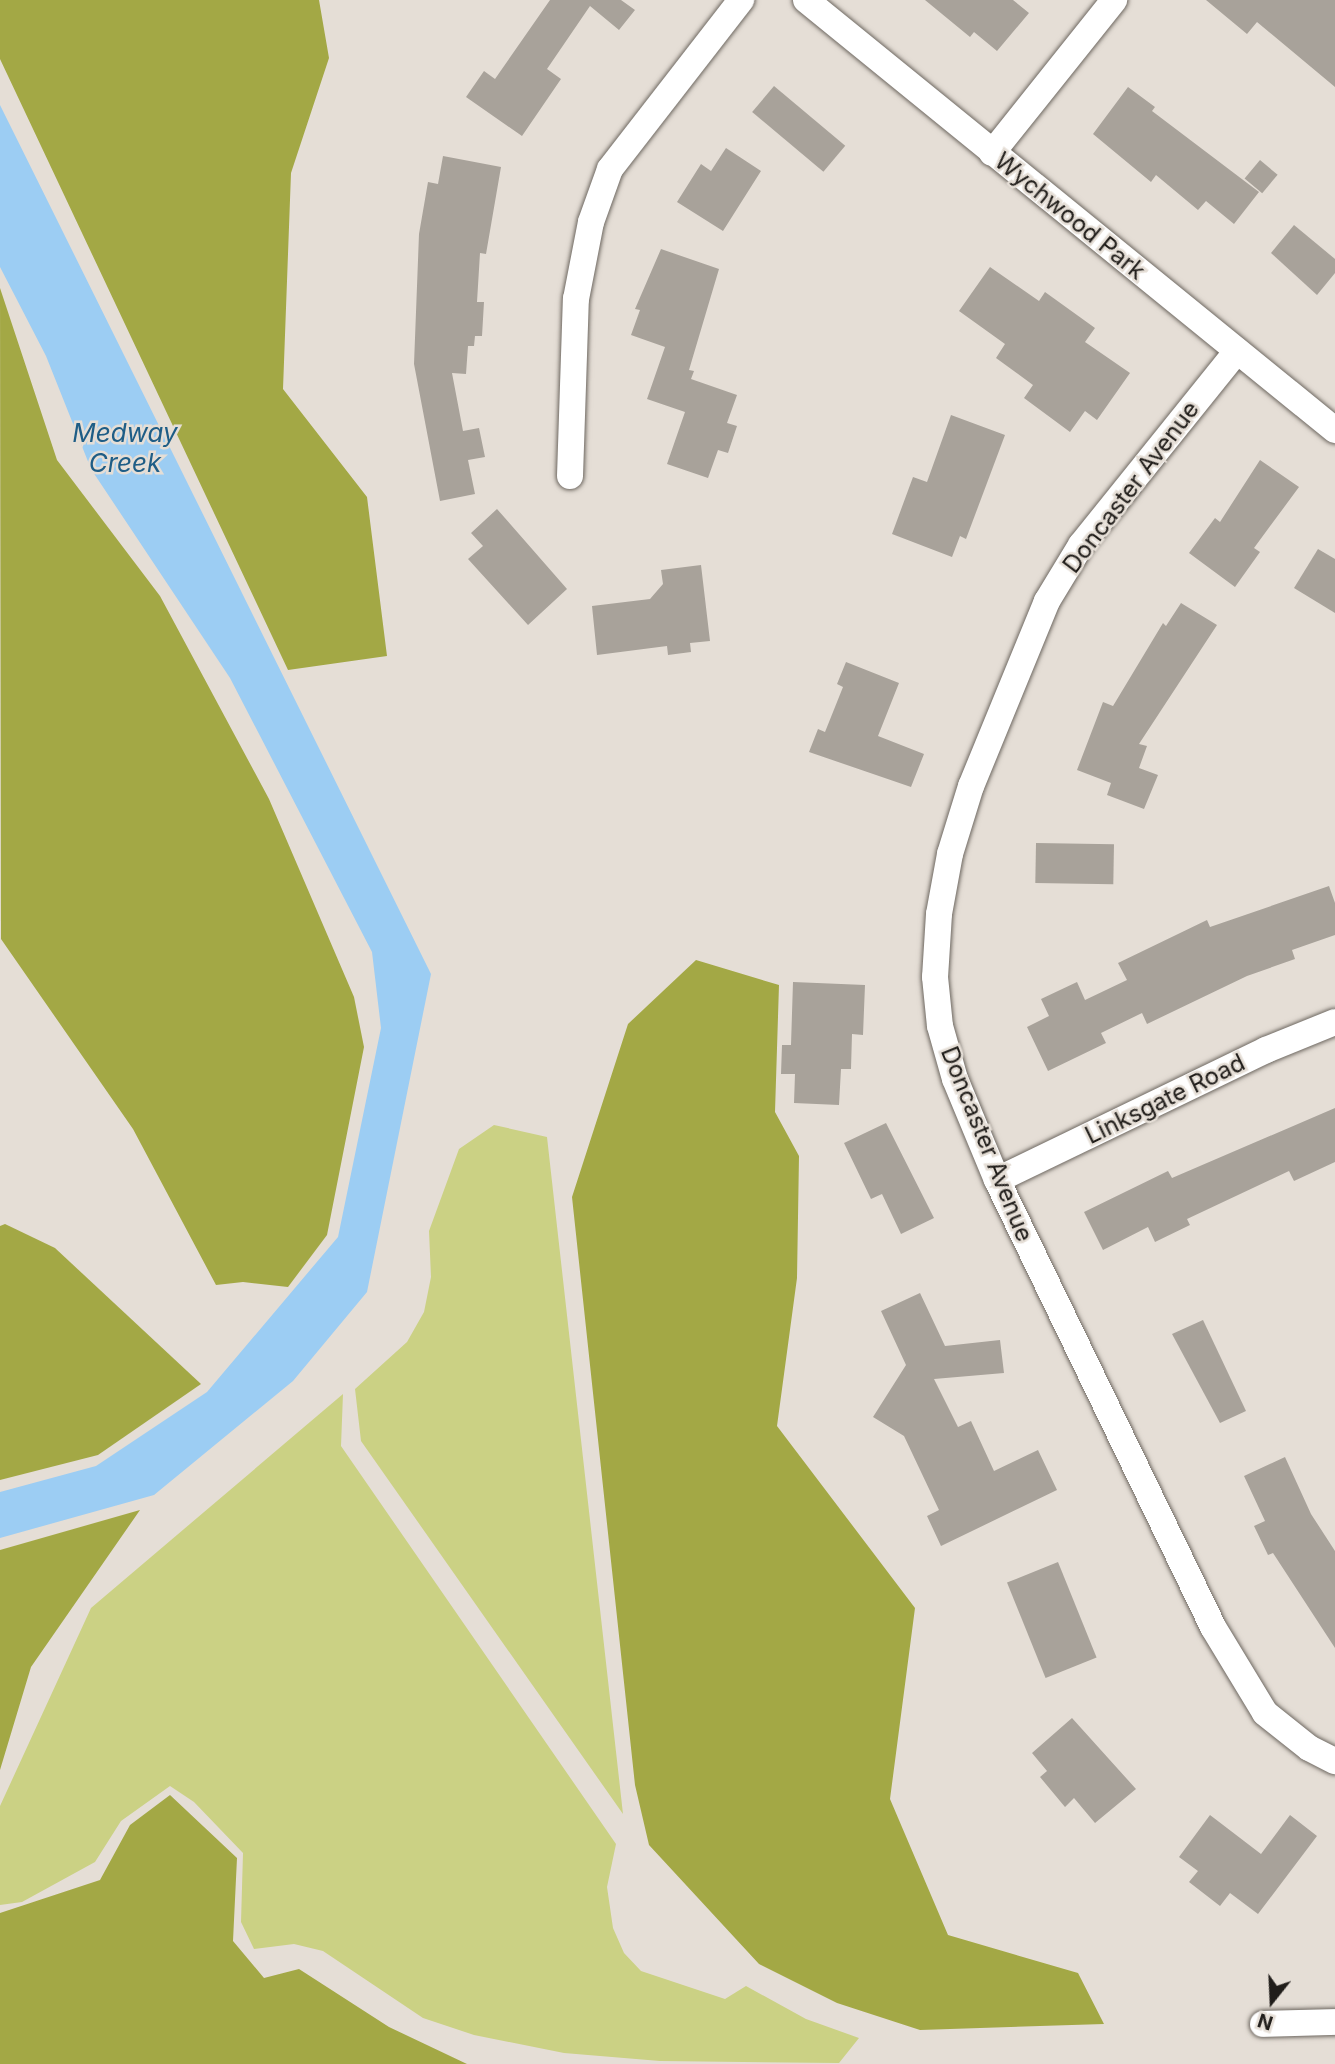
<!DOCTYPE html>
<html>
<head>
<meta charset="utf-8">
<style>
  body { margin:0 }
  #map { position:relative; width:1335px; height:2064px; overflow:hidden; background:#e5ded6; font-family:Inter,sans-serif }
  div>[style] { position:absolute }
  .green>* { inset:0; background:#cbd184 }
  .forest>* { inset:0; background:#a3a845 }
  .water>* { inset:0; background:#9ccdf3 }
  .building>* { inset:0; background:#a8a29a; transform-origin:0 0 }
  .roads { filter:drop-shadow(0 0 2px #6e6861) drop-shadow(0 0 2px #6e6861) }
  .minor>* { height:26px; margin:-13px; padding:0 13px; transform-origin:13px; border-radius:13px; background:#fff }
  span { translate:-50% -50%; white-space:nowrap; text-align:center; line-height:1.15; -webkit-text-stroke:5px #e5ded6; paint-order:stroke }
  .street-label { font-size:24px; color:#201d1a }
  .water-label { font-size:26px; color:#1e5d86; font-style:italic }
  .north { position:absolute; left:1237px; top:1966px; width:70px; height:70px; -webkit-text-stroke:5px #e5ded6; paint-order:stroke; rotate:198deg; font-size:19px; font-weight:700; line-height:28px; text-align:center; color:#201d1a }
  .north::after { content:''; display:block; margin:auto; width:24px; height:32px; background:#201d1a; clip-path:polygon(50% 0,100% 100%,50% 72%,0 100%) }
</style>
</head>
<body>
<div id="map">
  <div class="green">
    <div style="clip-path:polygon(494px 1125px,547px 1137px,623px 1814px,361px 1441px,355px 1389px,407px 1342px,424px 1312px,431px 1277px,429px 1231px,459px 1149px)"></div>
    <div style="clip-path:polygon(343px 1394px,341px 1446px,616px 1844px,607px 1887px,613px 1928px,624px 1953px,641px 1971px,725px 1999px,746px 1986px,806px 2019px,859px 2038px,839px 2063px,660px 2061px,564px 2053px,474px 2035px,423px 2018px,323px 1951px,294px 1944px,254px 1949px,241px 1922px,243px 1853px,194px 1802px,170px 1786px,121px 1821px,95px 1862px,22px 1902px,0 1905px,0 1806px,91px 1608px)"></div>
  </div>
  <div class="forest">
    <div style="clip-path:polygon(0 0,319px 0,329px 58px,291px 173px,283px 389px,367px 497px,387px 656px,288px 670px,0 59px)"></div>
    <div style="clip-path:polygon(0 288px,57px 460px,160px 596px,269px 799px,354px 997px,364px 1047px,327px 1235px,288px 1287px,243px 1282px,216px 1285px,133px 1129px,1px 939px)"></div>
    <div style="clip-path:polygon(696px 960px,779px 985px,775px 1112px,799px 1156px,797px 1278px,777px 1426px,915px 1608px,890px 1799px,948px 1935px,1078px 1973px,1104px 2024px,920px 2030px,837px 2003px,759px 1964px,649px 1845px,635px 1785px,572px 1197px,628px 1024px)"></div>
    <div style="clip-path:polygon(5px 1224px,55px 1248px,201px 1384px,98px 1455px,0 1480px,0 1226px)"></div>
    <div style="clip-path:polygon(140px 1510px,31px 1667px,0 1770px,0 1550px)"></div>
    <div style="clip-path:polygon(170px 1795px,237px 1858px,233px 1941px,264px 1978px,299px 1969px,389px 2027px,467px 2064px,0 2064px,0 1913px,100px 1880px,130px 1825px)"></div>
  </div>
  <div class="water">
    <div style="clip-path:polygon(0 105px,431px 974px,367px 1292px,293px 1381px,154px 1495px,0 1538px,0 1492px,96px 1466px,207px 1392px,338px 1237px,381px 1028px,372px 952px,230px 678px,91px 469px,46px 356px,0 267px)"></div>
  </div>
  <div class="building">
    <div style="clip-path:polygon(550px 0,621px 0,635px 10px,619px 30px,590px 6px,547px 69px,561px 79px,522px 136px,466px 97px,484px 71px,495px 79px)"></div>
    <div style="clip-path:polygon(925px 0,1013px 0,1029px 13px,997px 51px,974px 32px,970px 37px)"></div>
    <div style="clip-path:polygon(1206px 0,1335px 0,1335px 87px,1257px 22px,1247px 34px)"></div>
    <div style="left:774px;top:86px;width:93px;height:34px;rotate:40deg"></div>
    <div style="clip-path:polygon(1128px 87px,1155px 107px,1152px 111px,1259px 192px,1234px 224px,1206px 201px,1198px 210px,1156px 175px,1151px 182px,1093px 134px)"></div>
    <div style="clip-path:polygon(726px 148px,761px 171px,723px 231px,677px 202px,701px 164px,711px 171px)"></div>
    <div style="clip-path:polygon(443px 156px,501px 167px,486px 254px,480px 253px,477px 302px,484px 302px,482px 336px,475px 336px,474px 346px,468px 346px,466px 374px,452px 373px,463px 431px,479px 428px,485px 457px,468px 460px,475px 494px,440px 501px,414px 364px,419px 234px,428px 182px,438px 184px)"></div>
    <div style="left:1260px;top:160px;width:23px;height:24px;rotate:40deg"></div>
    <div style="clip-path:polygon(1294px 225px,1335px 259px,1335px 273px,1317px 295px,1271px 253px)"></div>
    <div style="clip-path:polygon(661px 249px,719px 269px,689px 370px,694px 371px,691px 379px,737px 395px,727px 423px,737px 426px,728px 453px,718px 450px,708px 478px,667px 464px,685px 412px,647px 399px,665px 347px,631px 335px,640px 310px,635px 309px)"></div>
    <div style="clip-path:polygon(990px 267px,1039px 301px,1045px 292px,1095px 328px,1085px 342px,1130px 373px,1097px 420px,1085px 411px,1070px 432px,1024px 398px,1033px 385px,996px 358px,1005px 344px,959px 311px)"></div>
    <div style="clip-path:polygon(951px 415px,1005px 435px,966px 539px,960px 536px,952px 557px,892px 534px,913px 477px,927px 482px)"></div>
    <div style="clip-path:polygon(1260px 460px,1299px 487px,1254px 548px,1260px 552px,1235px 587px,1189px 553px,1215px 518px,1220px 522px)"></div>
    <div style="clip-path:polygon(497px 509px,567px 589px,528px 625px,468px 559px,483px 546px,471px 533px)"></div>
    <div style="clip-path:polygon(1318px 549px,1335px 559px,1335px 613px,1294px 588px)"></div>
    <div style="clip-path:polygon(701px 565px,710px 641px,690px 643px,691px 652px,668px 655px,667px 646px,597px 655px,592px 606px,650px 599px,663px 584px,661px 570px)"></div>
    <div style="clip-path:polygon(1181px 603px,1217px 625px,1139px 744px,1147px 746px,1139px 768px,1158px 775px,1144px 809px,1107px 795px,1111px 783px,1077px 770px,1103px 702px,1113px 706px,1163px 623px,1166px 626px)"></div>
    <div style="clip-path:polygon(846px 662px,899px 683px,878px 736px,924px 754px,911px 787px,809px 752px,818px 729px,825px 732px,843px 687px,837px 684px)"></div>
    <div style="left:1036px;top:843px;width:78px;height:40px;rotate:1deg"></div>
    <div style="clip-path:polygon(1329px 886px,1335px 903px,1335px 935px,1292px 950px,1295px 959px,1247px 976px,1147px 1024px,1142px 1013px,1101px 1033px,1106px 1043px,1048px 1071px,1027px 1027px,1049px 1016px,1041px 999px,1077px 982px,1085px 1000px,1127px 980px,1118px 963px,1207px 920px,1210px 927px)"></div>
    <div style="clip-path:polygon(793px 982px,865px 985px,863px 1035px,852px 1034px,851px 1069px,841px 1069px,839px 1105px,794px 1103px,795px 1074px,781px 1074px,782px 1045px,791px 1045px)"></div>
    <div style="clip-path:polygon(1335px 1108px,1335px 1162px,1294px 1181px,1289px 1171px,1187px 1219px,1190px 1225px,1155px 1242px,1148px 1227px,1103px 1250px,1084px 1212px,1168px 1171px,1172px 1178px)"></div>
    <div style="clip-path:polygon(886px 1123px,934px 1218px,901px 1234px,882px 1194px,871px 1199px,844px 1143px)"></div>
    <div style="clip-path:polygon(920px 1293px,945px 1346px,1000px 1340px,1004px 1373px,934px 1379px,958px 1427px,971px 1421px,994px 1471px,1038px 1450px,1057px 1490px,941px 1546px,927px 1516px,939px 1510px,904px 1436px,873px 1417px,906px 1365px,881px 1311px)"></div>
    <div style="clip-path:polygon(1203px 1320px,1246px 1411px,1220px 1423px,1172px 1334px)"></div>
    <div style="clip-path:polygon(1285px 1457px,1311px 1514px,1335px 1551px,1335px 1648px,1273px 1553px,1268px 1555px,1254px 1526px,1265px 1521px,1244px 1476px)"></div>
    <div style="left:1058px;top:1562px;width:103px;height:55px;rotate:68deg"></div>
    <div style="clip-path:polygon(1072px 1718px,1136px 1789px,1095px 1823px,1074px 1798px,1065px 1807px,1040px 1777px,1047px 1771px,1032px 1753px)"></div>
    <div style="clip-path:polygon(1210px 1815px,1261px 1854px,1290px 1815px,1317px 1836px,1258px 1914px,1230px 1893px,1220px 1906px,1189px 1882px,1198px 1871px,1179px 1857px)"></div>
  </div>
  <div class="roads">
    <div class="minor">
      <div style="left:806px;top:0;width:682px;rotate:39.11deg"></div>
      <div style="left:992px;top:153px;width:196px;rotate:-51.4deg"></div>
      <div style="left:1237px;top:351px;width:249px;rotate:128.8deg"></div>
      <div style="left:1081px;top:545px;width:66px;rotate:121.3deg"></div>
      <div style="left:1047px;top:601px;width:200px;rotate:112.3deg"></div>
      <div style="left:971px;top:786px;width:71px;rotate:107.2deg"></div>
      <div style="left:950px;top:854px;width:61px;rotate:100.4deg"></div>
      <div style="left:939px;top:914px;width:63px;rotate:93.6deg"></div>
      <div style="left:935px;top:977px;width:49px;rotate:84.2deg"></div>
      <div style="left:940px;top:1026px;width:55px;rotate:74.2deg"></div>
      <div style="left:955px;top:1079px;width:109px;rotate:67.4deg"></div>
      <div style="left:997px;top:1180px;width:496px;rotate:64.2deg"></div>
      <div style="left:1213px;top:1627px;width:100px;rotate:58.8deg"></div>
      <div style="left:1265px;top:1713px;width:56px;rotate:38.5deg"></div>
      <div style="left:1309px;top:1748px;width:29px;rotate:27deg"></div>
      <div style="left:570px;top:476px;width:177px;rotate:-88.1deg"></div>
      <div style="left:576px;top:299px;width:78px;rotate:-79deg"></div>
      <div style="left:591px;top:222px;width:56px;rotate:-70.3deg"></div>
      <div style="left:610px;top:169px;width:214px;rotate:-52.2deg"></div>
      <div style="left:997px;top:1180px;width:299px;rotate:-25.8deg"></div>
      <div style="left:1266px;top:1050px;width:74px;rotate:-22.1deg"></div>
      <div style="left:1263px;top:2024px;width:72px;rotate:-1.6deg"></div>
    </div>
  </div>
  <div class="street-label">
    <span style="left:1070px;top:216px;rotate:39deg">Wychwood Park</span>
    <span style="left:1131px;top:487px;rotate:-53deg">Doncaster Avenue</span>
    <span style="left:1165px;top:1099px;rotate:-26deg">Linksgate Road</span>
    <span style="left:987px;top:1144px;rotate:68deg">Doncaster Avenue</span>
  </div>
  <div class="water-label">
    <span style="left:125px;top:448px">Medway<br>Creek</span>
  </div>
  <div class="north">N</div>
</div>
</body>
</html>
